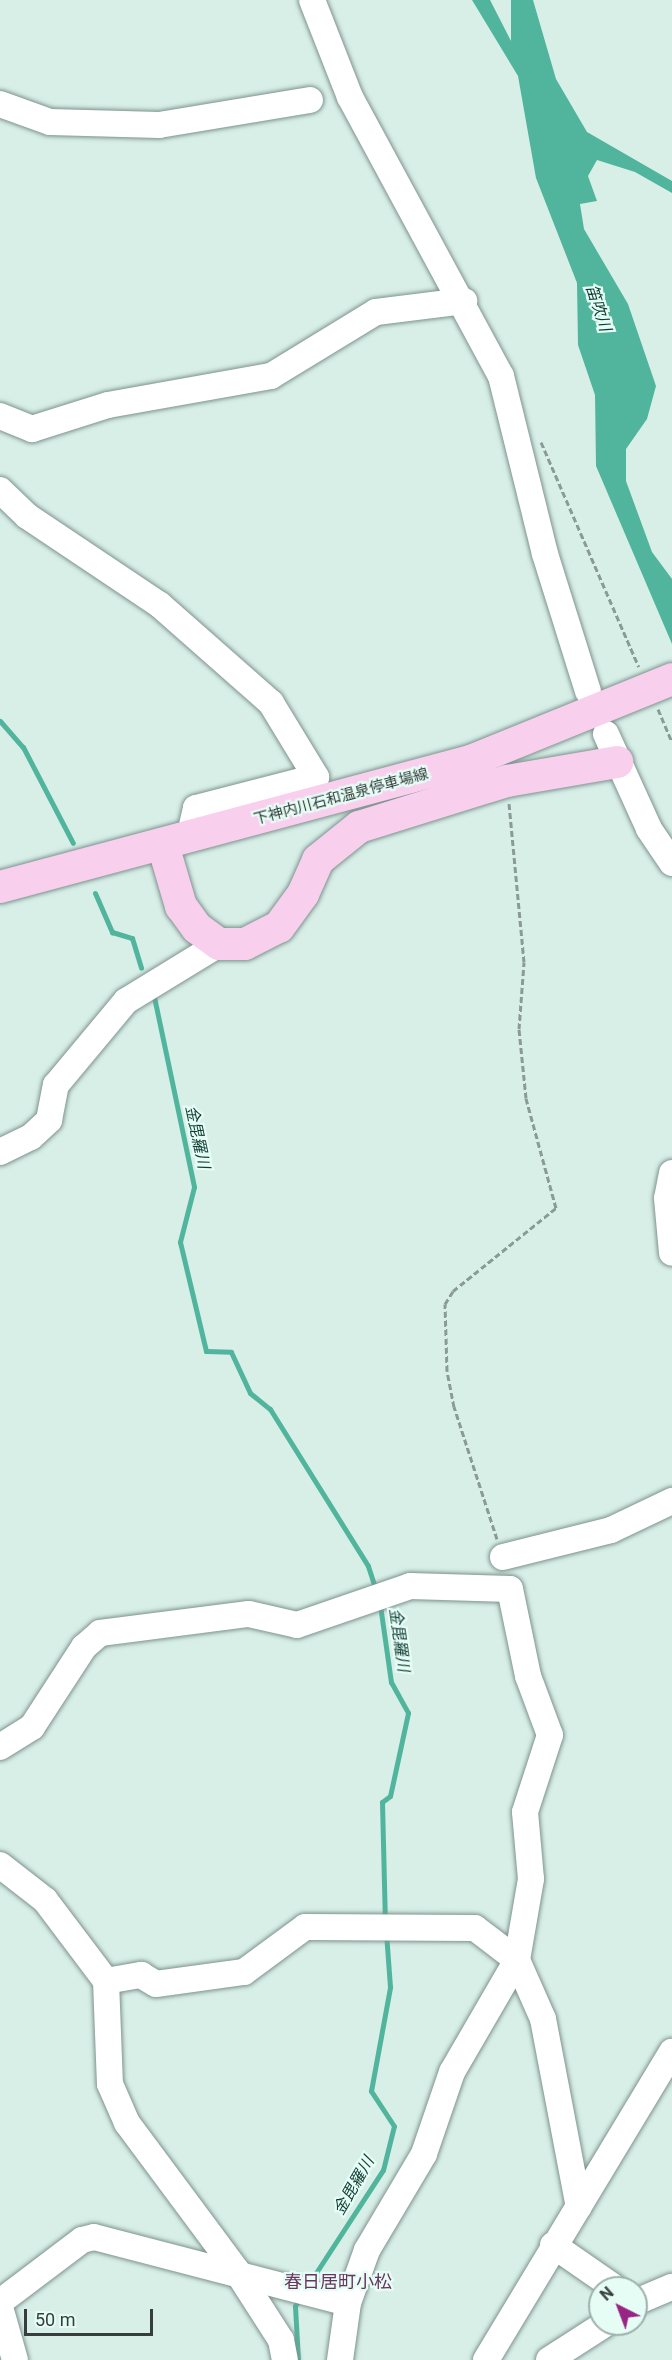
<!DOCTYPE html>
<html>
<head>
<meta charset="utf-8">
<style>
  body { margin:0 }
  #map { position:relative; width:672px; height:2360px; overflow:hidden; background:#d8efe8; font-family:Roboto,"Noto Sans JP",sans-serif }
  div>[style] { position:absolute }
  .water>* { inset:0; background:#51b59d }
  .stream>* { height:5px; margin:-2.5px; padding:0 2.5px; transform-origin:2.5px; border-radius:2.5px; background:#51b59d }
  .path>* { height:3px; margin-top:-1.5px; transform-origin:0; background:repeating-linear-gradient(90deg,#8a9a95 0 6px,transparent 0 9px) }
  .roads { filter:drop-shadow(0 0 2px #7e938d) drop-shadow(0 0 2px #7e938d) }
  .minor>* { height:26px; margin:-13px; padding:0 13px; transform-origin:13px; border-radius:13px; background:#fff }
  .major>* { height:32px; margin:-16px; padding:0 16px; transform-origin:16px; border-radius:16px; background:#f9cfee }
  span { translate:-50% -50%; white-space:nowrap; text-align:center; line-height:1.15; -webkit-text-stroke:4.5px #e6fdf6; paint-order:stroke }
  .street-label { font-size:15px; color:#353e3c }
  .water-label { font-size:16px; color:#103d33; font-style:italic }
  .quarter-label { font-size:18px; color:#6a325e }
  .north { position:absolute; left:588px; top:2276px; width:60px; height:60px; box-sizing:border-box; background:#e6fdf6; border:2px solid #9fb1ac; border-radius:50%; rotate:318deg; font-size:16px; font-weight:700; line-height:24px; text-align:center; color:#353e3c }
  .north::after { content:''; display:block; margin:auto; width:21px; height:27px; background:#972583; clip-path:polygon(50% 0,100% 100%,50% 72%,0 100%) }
  .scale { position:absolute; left:24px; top:2309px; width:129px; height:27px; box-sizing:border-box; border:3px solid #353e3c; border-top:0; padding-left:8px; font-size:18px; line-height:21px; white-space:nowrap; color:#353e3c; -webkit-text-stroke:4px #e6fdf6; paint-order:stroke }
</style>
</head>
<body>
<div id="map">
  <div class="water">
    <div style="clip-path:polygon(472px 0,490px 0,511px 41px,511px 0,533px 0,556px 79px,587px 132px,672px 181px,672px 193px,635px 172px,597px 160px,588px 176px,597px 201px,580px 204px,584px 229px,628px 304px,656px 386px,647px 419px,626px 449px,626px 481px,652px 552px,672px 579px,672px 644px,596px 466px,595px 395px,578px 345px,577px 283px,536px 178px,518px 76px)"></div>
  </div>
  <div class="stream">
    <div style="left:0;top:721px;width:35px;rotate:49deg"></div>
    <div style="left:23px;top:747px;width:108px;rotate:62.5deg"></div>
    <div style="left:95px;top:893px;width:43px;rotate:66.4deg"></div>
    <div style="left:112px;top:932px;width:21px;rotate:17deg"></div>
    <div style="left:132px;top:938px;width:31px;rotate:73deg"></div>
    <div style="left:153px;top:992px;width:199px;rotate:78.1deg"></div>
    <div style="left:194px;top:1187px;width:57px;rotate:104.3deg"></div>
    <div style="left:180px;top:1242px;width:112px;rotate:76.6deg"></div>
    <div style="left:206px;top:1351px;width:25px;rotate:2deg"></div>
    <div style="left:231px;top:1352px;width:45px;rotate:65.1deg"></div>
    <div style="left:250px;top:1393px;width:26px;rotate:39deg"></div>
    <div style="left:270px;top:1409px;width:185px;rotate:58deg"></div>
    <div style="left:368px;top:1566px;width:25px;rotate:72deg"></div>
    <div style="left:380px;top:1605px;width:78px;rotate:81.9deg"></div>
    <div style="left:391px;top:1682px;width:35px;rotate:61deg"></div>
    <div style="left:408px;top:1713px;width:85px;rotate:102.2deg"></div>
    <div style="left:390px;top:1796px;width:10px;rotate:143deg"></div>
    <div style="left:382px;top:1802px;width:119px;rotate:88.6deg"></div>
    <div style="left:308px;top:2285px;width:137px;rotate:-56.9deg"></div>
    <div style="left:383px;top:2170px;width:45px;rotate:-76deg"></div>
    <div style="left:394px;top:2126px;width:42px;rotate:-123.3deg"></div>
    <div style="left:371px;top:2091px;width:106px;rotate:-79.6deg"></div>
    <div style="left:390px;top:1987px;width:54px;rotate:-94.2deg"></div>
    <div style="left:298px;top:2360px;width:54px;rotate:-93.2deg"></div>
    <div style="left:295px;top:2306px;width:9px;rotate:-58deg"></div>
  </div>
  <div class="path">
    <div style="left:541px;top:442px;width:245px;rotate:66.5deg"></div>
    <div style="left:658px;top:709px;width:36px;rotate:67deg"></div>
    <div style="left:497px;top:1539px;width:139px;rotate:-108deg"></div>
    <div style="left:454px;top:1407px;width:37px;rotate:-101deg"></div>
    <div style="left:447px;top:1371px;width:67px;rotate:-91.7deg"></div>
    <div style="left:445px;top:1304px;width:15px;rotate:-58deg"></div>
    <div style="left:453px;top:1291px;width:132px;rotate:-38.9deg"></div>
    <div style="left:556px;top:1208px;width:114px;rotate:-105.3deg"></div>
    <div style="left:526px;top:1098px;width:69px;rotate:-95.8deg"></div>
    <div style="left:519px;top:1029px;width:67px;rotate:-85.7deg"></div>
    <div style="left:524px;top:962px;width:159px;rotate:-95.4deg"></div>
  </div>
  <div class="roads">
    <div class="minor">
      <div style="left:312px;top:0;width:104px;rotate:68.6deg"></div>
      <div style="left:350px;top:97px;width:317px;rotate:61.6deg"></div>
      <div style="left:501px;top:376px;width:183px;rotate:76.1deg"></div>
      <div style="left:545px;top:554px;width:144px;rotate:72.6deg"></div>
      <div style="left:0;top:104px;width:53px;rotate:19.8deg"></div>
      <div style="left:50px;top:122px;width:109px;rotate:1.6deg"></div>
      <div style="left:159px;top:125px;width:153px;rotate:-9.4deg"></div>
      <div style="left:0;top:416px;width:35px;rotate:22deg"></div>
      <div style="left:32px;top:429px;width:80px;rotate:-17.5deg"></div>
      <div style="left:108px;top:405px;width:166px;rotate:-10.1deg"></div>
      <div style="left:271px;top:376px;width:123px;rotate:-31.4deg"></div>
      <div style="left:376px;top:312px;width:89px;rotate:-7.1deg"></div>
      <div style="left:0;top:490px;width:37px;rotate:44deg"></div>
      <div style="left:27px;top:516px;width:160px;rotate:33.8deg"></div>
      <div style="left:160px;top:605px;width:148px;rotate:41.4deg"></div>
      <div style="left:271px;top:703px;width:87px;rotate:58.7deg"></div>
      <div style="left:316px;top:777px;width:124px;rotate:165.5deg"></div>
      <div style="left:196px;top:808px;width:31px;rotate:103deg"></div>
      <div style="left:606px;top:734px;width:104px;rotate:65.6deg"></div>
      <div style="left:649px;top:829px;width:41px;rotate:55.9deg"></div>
      <div style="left:0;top:1152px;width:34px;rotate:-26deg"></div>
      <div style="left:31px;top:1137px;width:25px;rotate:-43deg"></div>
      <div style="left:49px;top:1120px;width:36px;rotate:-79deg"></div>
      <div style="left:56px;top:1085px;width:109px;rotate:-50.2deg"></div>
      <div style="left:126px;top:1001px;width:109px;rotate:-31.5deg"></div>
      <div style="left:672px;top:1173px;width:25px;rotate:101deg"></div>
      <div style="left:667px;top:1198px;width:55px;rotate:84.8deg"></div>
      <div style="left:503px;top:1557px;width:111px;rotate:-14deg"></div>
      <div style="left:611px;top:1530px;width:68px;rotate:-25.4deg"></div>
      <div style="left:0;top:1747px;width:38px;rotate:-32deg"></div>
      <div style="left:32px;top:1727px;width:95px;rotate:-57deg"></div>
      <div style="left:84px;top:1647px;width:21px;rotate:-41deg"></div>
      <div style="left:100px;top:1633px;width:150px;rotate:-7.3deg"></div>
      <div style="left:249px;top:1614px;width:49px;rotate:12.9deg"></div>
      <div style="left:297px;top:1625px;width:120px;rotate:-19deg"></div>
      <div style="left:410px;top:1586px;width:100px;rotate:1.7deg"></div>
      <div style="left:510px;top:1589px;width:89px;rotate:78.3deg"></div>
      <div style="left:528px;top:1676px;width:63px;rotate:69.6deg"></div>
      <div style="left:550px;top:1735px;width:81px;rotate:108deg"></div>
      <div style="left:525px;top:1812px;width:67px;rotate:84.9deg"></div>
      <div style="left:531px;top:1879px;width:82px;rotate:99.8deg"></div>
      <div style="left:517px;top:1960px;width:129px;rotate:120.1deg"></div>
      <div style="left:452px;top:2072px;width:87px;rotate:108.9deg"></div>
      <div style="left:424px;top:2154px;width:112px;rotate:120.7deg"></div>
      <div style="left:367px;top:2250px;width:56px;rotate:109.7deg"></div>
      <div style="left:348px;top:2303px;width:58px;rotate:98deg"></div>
      <div style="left:0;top:1865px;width:57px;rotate:37.9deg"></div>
      <div style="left:45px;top:1900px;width:101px;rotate:53deg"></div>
      <div style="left:106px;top:1981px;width:103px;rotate:87.8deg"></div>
      <div style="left:110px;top:2084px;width:43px;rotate:66.4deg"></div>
      <div style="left:127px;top:2123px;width:183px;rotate:53.4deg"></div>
      <div style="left:236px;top:2270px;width:83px;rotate:57.3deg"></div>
      <div style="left:281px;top:2340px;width:20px;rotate:79deg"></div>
      <div style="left:106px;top:1981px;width:36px;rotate:-10deg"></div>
      <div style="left:141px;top:1975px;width:17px;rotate:31deg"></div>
      <div style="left:156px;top:1984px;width:89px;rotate:-7.8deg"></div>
      <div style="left:244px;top:1972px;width:76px;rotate:-36.4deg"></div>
      <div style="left:305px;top:1927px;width:170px;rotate:0.3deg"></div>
      <div style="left:475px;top:1928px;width:53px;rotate:37.3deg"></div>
      <div style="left:517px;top:1960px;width:64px;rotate:66.2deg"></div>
      <div style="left:543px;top:2019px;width:191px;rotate:79.2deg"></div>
      <div style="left:553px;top:2245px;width:75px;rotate:34.7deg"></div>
      <div style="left:0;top:2302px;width:103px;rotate:-37.1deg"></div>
      <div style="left:82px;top:2240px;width:12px;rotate:-14deg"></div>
      <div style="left:94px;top:2237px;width:262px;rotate:14.6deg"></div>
      <div style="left:636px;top:2302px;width:39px;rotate:-23deg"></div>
      <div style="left:0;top:2307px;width:55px;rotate:74.2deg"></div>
      <div style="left:486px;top:2360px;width:360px;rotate:-58.9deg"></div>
      <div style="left:549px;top:2360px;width:67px;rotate:-32.7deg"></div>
    </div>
    <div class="major">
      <div style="left:163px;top:845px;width:64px;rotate:73.6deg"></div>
      <div style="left:181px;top:906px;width:27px;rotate:54deg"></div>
      <div style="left:197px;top:928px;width:27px;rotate:36deg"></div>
      <div style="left:219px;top:944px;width:26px"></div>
      <div style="left:245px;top:944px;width:38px;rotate:-27deg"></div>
      <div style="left:279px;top:927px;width:41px;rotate:-54deg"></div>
      <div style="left:303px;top:894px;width:37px;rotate:-66deg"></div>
      <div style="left:318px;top:860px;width:53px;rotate:-38.8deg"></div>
      <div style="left:359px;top:827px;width:155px;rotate:-17.3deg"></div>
      <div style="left:507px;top:781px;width:112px;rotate:-9.8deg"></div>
      <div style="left:0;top:887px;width:490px;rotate:-15deg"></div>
      <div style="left:473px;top:760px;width:215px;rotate:-22.1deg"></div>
    </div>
  </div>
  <div class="street-label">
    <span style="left:341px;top:797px;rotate:-15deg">下神内川石和温泉停車場線</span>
  </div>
  <div class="water-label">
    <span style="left:598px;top:308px;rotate:72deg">笛吹川</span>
    <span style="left:197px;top:1137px;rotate:78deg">金毘羅川</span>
    <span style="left:399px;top:1640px;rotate:82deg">金毘羅川</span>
    <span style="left:354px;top:2186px;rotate:-60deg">金毘羅川</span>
  </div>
  <div class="quarter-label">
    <span style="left:338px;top:2282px">春日居町小松</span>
  </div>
  <div class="north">N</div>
  <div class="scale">50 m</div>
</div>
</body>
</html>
